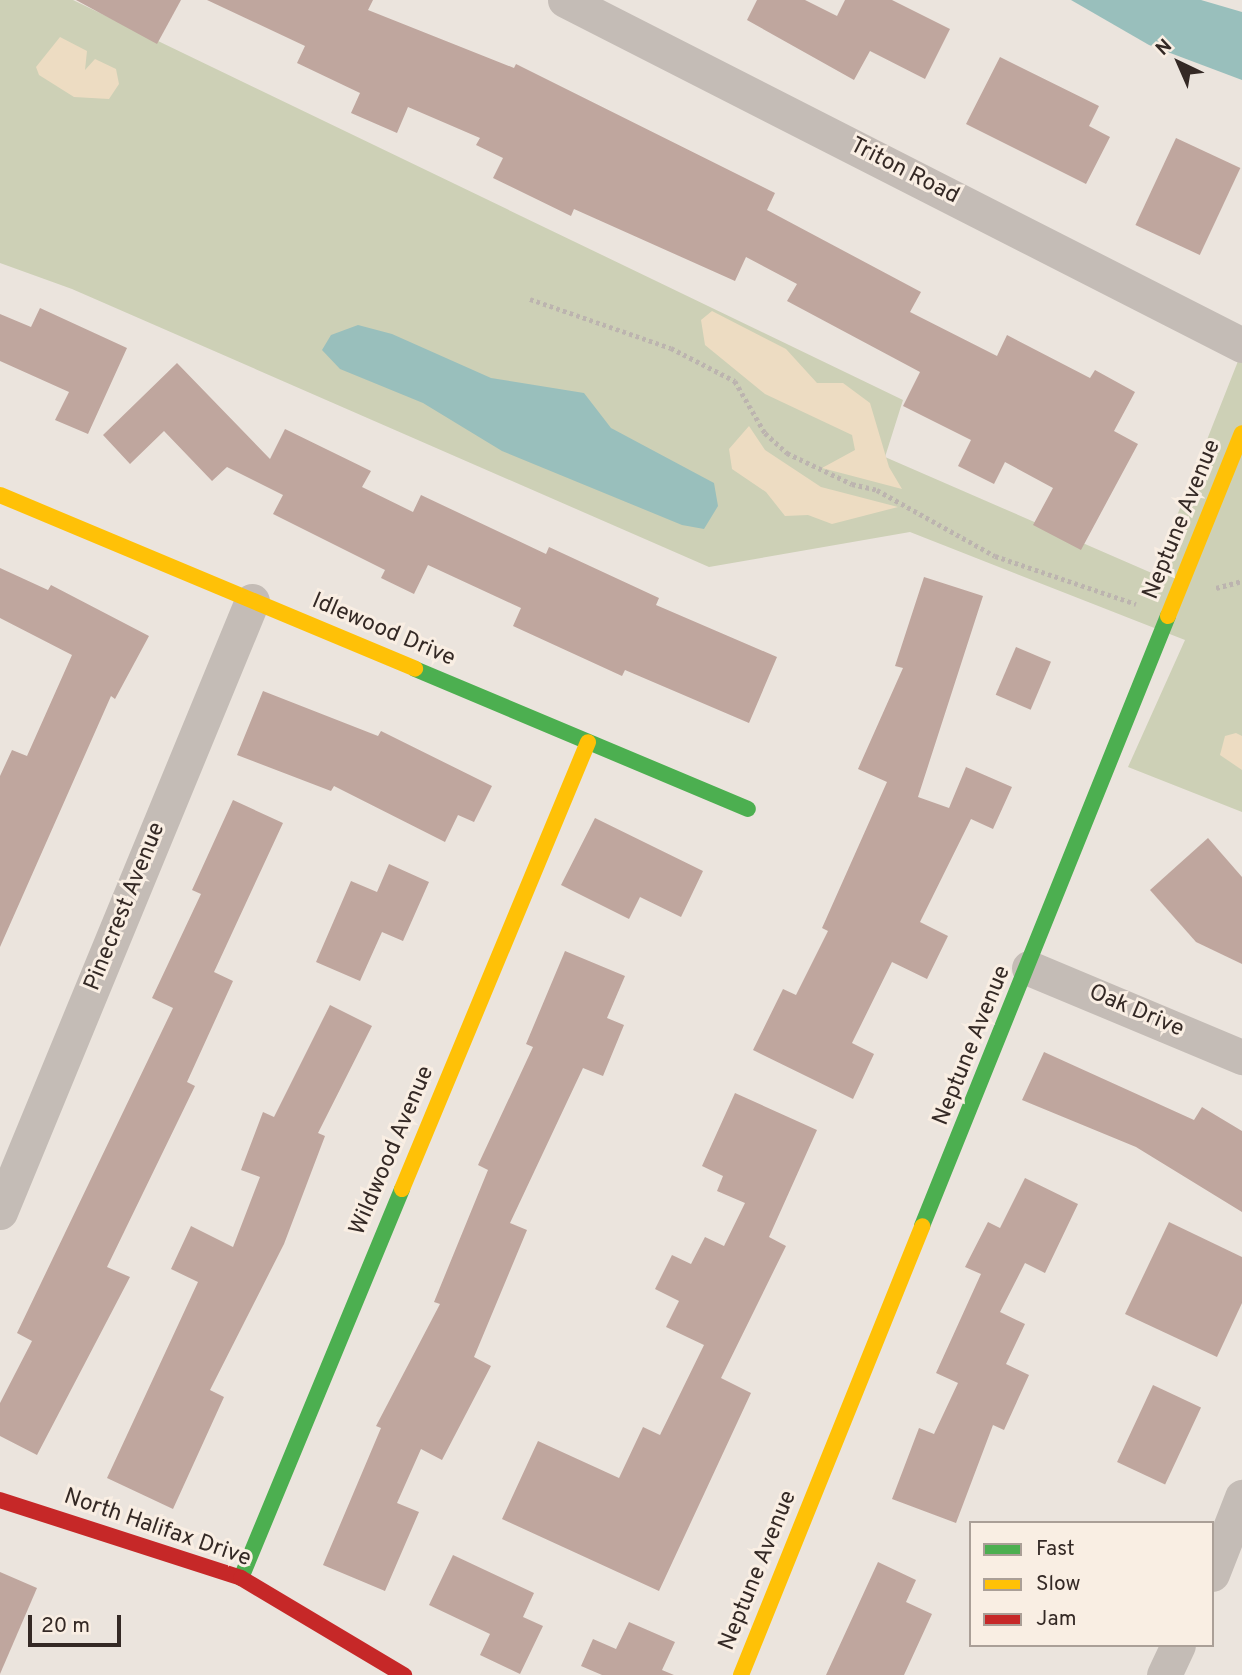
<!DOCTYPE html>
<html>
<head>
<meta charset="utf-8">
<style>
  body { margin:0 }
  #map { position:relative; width:1242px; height:1675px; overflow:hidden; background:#ebe4dd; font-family:Overpass,sans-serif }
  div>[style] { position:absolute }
  .green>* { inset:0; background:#cdd0b6 }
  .sand>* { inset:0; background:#eddcc2 }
  .water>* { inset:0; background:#99bfbc }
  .building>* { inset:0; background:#bfa69e; transform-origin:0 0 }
  .path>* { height:4.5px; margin-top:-2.25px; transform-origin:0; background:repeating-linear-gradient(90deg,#bcb4af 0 3.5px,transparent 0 7px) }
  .street>* { height:35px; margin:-17.5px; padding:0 17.5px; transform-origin:17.5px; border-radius:17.5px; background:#c4bcb6 }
  .fast>* { height:16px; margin:-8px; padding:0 8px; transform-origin:8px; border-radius:8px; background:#4caf50 }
  .slow>* { height:16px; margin:-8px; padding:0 8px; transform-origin:8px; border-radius:8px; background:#ffc107 }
  .jam>* { height:16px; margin:-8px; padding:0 8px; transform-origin:8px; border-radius:8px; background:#c62828 }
  span { translate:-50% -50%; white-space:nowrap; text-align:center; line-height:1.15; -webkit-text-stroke:6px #f9eee3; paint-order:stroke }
  .street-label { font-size:23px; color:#342925 }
  .legend { position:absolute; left:969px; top:1521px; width:245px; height:126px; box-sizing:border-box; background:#f9eee3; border:2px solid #aa9f97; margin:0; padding:9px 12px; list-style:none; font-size:21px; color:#342925 }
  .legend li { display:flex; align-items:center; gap:14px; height:35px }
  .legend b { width:35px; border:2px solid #aa9f97 }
  .north { position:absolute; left:1144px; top:28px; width:70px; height:70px; -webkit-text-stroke:5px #f9eee3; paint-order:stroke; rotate:316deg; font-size:19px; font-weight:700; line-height:28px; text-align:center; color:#342925 }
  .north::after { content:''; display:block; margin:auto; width:24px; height:32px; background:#342925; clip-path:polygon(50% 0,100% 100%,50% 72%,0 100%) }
  .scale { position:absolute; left:28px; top:1615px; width:93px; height:32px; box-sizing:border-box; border:4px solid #342925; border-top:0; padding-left:9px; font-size:21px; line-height:24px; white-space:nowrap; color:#342925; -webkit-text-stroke:5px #f9eee3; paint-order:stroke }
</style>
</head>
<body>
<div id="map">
  <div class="green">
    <div style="clip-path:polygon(0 0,73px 0,903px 400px,885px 457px,1154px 574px,1242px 351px,1242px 812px,1128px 767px,1185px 640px,910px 532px,709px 567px,72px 289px,0 263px)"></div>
  </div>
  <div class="sand">
    <div style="clip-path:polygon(60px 37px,87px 51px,85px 70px,95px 59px,116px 69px,119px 84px,109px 99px,74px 97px,39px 75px,36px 67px)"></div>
    <div style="clip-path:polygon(712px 311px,786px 349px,817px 383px,843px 383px,870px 403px,889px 467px,902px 489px,822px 468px,855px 450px,852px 435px,765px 394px,705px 345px,701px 320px)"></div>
    <div style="clip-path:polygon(749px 426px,765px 450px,821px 487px,898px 507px,832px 524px,808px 515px,785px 516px,766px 492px,732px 469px,729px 449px)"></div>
    <div style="clip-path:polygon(1236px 733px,1242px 736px,1242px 770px,1220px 755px,1225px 736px)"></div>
  </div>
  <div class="water">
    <div style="clip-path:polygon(1071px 0,1201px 0,1242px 12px,1242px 80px,1149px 45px)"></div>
    <div style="clip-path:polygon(358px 325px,392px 334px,491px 378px,584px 393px,611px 428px,714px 483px,718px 506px,704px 529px,682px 525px,502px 451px,423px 403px,340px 369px,322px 350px,331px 335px)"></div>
  </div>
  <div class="building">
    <div style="clip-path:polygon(76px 0,181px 0,157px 44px)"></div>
    <div style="clip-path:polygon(207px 0,373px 0,368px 10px,514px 68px,516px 64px,775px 193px,767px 210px,921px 292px,910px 312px,997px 356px,1007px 335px,1090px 378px,1095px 370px,1135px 392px,1114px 431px,1138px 444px,1081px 550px,1033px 525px,1053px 488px,1005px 462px,994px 484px,958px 466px,971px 440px,903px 406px,920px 372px,787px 301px,797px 284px,746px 257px,735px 281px,574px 209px,571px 216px,493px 178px,503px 158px,476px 145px,480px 138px,408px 107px,397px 133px,351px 113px,360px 93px,297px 63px,305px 46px)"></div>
    <div style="clip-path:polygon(757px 0,805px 0,837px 16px,845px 0,892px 0,950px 29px,925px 79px,870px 51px,854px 80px,747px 20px)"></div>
    <div style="clip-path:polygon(1000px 57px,1099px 106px,1089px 126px,1110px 137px,1086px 184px,966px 124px)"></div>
    <div style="left:1176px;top:138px;width:71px;height:96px;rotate:25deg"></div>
    <div style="clip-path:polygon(40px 308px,127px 348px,88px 434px,55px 420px,69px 392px,0 361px,0 314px,31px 327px)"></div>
    <div style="clip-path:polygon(177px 363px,270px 459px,285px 429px,371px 471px,362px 487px,413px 512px,421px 495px,546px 554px,549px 547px,659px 598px,656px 605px,777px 657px,749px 723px,625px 670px,622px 676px,513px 626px,521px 608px,428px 565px,414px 594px,381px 578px,385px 570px,273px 514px,283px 495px,227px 467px,212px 481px,164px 431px,130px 464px,103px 435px)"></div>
    <div style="clip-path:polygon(0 568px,48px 590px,51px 585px,149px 636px,115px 699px,111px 696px,0 947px,0 776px,12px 750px,27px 756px,72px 655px,0 618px)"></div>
    <div style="clip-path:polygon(924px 577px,983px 596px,918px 797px,949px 808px,966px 767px,1012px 787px,993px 829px,971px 819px,920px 922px,948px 936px,927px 979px,892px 962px,852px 1043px,874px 1054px,853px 1099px,753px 1050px,783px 989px,796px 995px,828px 931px,822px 928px,887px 782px,858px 769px,903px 668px,895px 666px)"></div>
    <div style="left:1016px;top:647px;width:38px;height:52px;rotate:23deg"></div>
    <div style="clip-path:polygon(263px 691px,378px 736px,381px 731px,492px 786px,474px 822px,458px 815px,445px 842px,334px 786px,331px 791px,237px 755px)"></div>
    <div style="clip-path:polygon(233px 800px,283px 823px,214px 972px,233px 981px,187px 1082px,195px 1086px,107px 1267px,130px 1277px,37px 1455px,0 1436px,0 1403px,32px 1341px,17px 1333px,173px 1008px,152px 998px,201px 894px,192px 890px)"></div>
    <div style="clip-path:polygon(595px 818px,703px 871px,681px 917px,640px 897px,629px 919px,561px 885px)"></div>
    <div style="clip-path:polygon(1208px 838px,1242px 877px,1242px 964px,1196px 942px,1150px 890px)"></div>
    <div style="clip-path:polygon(389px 864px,429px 882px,403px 941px,382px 932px,360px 981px,316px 962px,351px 881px,377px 892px)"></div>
    <div style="clip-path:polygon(565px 951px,625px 976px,607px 1018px,624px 1025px,603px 1076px,583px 1068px,510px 1223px,527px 1230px,474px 1357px,491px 1366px,442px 1460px,421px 1449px,397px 1503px,419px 1512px,385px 1591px,323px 1565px,381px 1428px,376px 1426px,440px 1304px,434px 1302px,488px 1170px,478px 1165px,533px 1047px,526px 1044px)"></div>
    <div style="clip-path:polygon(330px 1005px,372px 1026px,318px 1133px,325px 1136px,284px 1244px,210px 1390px,224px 1397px,173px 1509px,107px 1478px,198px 1282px,171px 1269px,191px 1226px,233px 1247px,260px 1177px,241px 1170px,263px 1112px,274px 1117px)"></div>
    <div style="clip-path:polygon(1044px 1052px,1194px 1120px,1202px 1107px,1242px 1131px,1242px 1212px,1136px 1147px,1022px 1100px)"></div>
    <div style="clip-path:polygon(735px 1093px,817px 1130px,769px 1237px,786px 1246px,721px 1378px,751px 1393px,659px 1591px,502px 1519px,538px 1441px,619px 1478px,643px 1427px,660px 1435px,704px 1345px,666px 1327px,679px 1301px,655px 1289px,672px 1255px,691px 1264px,705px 1237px,724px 1246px,745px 1203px,717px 1191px,723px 1176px,702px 1166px)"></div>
    <div style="clip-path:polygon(1025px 1178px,1078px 1204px,1045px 1273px,1025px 1263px,1000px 1312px,1025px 1324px,1006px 1364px,1029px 1375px,1004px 1430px,993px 1425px,956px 1523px,892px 1499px,919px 1428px,934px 1434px,958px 1383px,936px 1373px,981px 1274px,965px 1267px,988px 1222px,1000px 1228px)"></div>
    <div style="clip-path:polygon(1169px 1222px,1242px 1257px,1242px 1303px,1217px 1357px,1125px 1314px)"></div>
    <div style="left:1153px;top:1385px;width:53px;height:85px;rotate:25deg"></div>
    <div style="clip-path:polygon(453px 1555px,534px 1593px,523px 1617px,543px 1626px,520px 1674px,480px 1655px,490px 1634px,429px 1605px)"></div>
    <div style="clip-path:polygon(878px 1562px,916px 1580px,906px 1602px,932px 1614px,904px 1675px,826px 1675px)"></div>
    <div style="clip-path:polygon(0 1572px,37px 1588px,0 1674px)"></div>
    <div style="clip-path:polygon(629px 1622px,675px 1642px,662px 1670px,674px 1675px,602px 1675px,581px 1666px,593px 1639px,616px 1649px)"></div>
  </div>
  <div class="path">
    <div style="left:530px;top:299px;width:149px;rotate:19.2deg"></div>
    <div style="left:671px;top:348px;width:72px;rotate:27.3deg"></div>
    <div style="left:735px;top:381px;width:60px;rotate:60deg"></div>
    <div style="left:765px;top:433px;width:30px;rotate:42deg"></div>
    <div style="left:787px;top:453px;width:72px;rotate:25.5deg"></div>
    <div style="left:852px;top:484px;width:26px;rotate:13deg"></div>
    <div style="left:877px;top:490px;width:135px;rotate:29.2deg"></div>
    <div style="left:995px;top:556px;width:149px;rotate:18.8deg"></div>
    <div style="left:1216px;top:588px;width:27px;rotate:-15deg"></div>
  </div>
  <div class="street">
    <div style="left:565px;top:0;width:760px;rotate:27deg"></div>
    <div style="left:1029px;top:968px;width:231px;rotate:22.7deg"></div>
    <div style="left:0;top:1212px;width:661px;rotate:-67.59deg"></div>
    <div style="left:1212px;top:1574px;width:83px;rotate:-68.7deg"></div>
    <div style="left:1164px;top:1675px;width:33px;rotate:-65deg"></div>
  </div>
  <div class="fast">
    <div style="left:415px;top:669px;width:361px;rotate:22.8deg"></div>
    <div style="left:922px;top:1226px;width:658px;rotate:-68.04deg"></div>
    <div style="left:241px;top:1578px;width:421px;rotate:-67.5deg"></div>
  </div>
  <div class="slow">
    <div style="left:0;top:495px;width:450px;rotate:22.7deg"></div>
    <div style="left:1168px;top:616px;width:197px;rotate:-68deg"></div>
    <div style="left:402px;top:1189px;width:484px;rotate:-67.4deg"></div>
    <div style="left:741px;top:1675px;width:484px;rotate:-68deg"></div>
  </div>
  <div class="jam">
    <div style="left:0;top:1500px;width:253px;rotate:17.9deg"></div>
    <div style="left:241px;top:1578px;width:190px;rotate:30.8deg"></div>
  </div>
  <div class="street-label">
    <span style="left:904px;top:172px;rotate:27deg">Triton Road</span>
    <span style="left:1183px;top:520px;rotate:-68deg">Neptune Avenue</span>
    <span style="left:383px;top:631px;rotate:23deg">Idlewood Drive</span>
    <span style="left:126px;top:907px;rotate:-68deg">Pinecrest Avenue</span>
    <span style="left:1136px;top:1012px;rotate:23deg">Oak Drive</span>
    <span style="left:973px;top:1046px;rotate:-68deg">Neptune Avenue</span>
    <span style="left:393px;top:1151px;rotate:-67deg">Wildwood Avenue</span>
    <span style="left:157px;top:1529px;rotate:19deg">North Halifax Drive</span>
    <span style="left:759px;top:1571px;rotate:-68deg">Neptune Avenue</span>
  </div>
  <ul class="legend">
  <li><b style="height:9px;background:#4caf50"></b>Fast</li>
  <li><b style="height:9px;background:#ffc107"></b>Slow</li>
  <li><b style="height:9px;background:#c62828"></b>Jam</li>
  </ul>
  <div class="north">N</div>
  <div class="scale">20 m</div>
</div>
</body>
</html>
